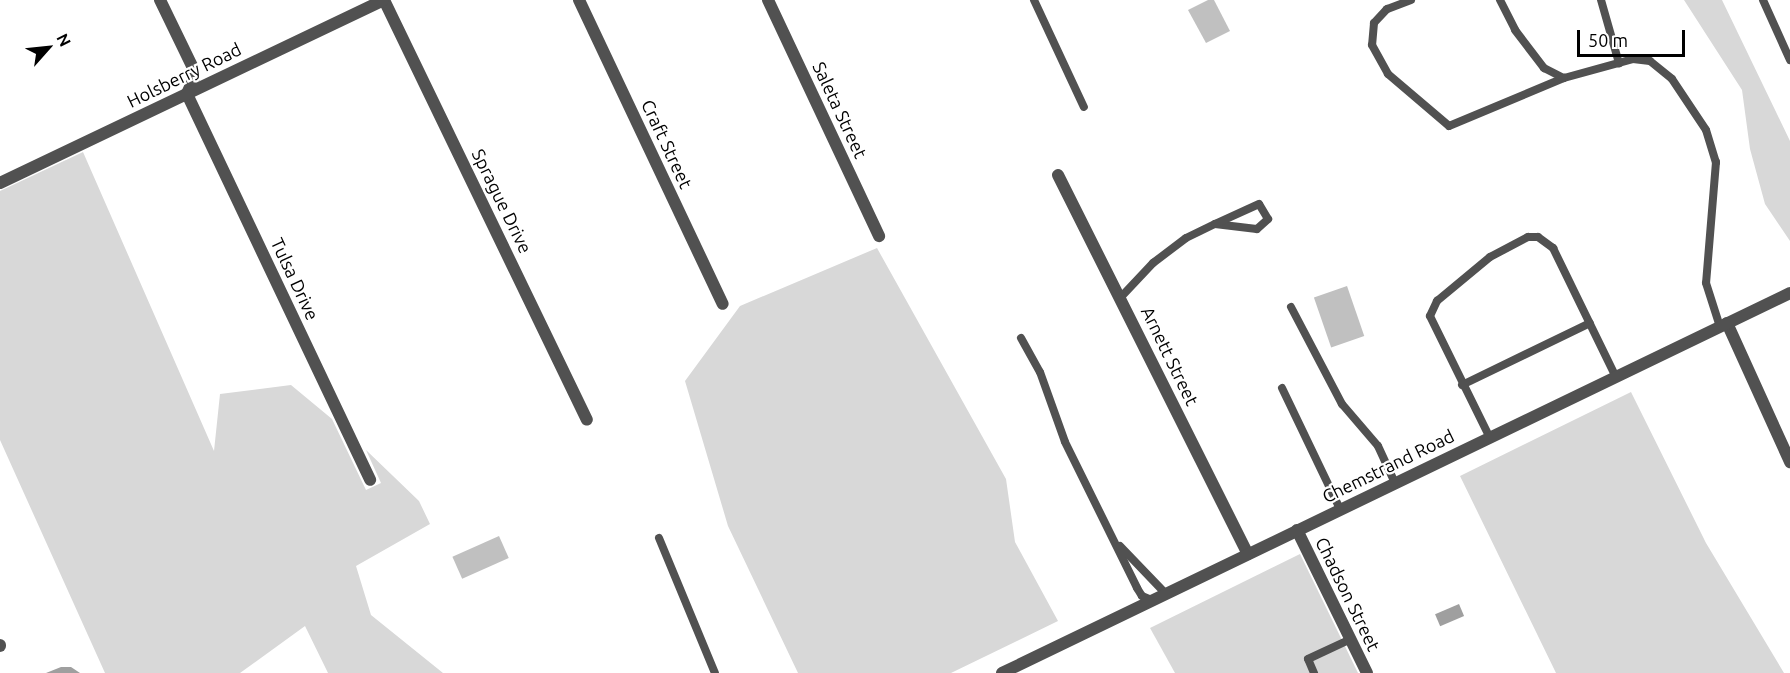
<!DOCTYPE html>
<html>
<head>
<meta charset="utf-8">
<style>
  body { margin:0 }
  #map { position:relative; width:1790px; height:673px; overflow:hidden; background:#fff; font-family:Ubuntu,sans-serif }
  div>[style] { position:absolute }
  .green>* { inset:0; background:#d8d8d8 }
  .water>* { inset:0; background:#9f9f9f; transform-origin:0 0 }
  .building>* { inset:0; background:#c0c0c0; transform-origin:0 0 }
  .service>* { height:8px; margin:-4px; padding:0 4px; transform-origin:4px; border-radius:4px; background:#515151 }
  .minor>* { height:12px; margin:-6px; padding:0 6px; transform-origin:6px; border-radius:6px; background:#515151 }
  .tertiary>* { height:12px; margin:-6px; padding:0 6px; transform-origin:6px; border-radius:6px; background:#515151 }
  span { translate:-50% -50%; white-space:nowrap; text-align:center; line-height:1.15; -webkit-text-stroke:4.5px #fff; paint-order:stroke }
  .street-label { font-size:18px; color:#000 }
  .north { position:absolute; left:18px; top:18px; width:60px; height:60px; -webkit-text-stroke:4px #fff; paint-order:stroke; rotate:63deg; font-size:16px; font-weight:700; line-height:24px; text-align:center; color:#000 }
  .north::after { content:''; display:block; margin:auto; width:21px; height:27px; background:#000; clip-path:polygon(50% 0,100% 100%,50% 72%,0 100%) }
  .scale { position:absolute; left:1577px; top:30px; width:108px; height:27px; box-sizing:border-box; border:3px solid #000; border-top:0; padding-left:8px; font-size:18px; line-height:21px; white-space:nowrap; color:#000; -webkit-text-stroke:4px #fff; paint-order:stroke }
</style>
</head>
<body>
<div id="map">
  <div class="green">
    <div style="clip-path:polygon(1684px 0,1722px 0,1790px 141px,1790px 241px,1765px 204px,1750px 149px,1742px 90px)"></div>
    <div style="clip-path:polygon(83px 152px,214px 451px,220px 394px,291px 385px,332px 419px,366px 490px,381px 483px,366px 450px,419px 501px,430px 524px,356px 566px,371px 615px,443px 673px,328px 673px,305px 626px,240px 673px,105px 673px,0 440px,0 191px)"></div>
    <div style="clip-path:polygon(877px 248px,1006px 479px,1015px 542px,1058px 621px,951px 673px,798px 673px,728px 526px,685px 381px,740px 306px)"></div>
    <div style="clip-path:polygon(1631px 392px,1706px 543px,1784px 673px,1556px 673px,1460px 476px)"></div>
    <div style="clip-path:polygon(1300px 554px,1358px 673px,1175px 673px,1150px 628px)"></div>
  </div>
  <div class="water">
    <div style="left:1459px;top:604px;width:13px;height:26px;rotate:67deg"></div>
    <div style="clip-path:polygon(61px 667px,71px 667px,80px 673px,46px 673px)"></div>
  </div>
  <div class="building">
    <div style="clip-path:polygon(1208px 0,1214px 0,1230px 31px,1206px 43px,1188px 10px)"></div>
    <div style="left:1347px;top:286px;width:53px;height:35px;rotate:71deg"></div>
    <div style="left:499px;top:536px;width:24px;height:51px;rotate:66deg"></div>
  </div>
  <div class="service">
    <div style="left:1034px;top:0;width:118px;rotate:65deg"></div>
    <div style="left:1411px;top:0;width:26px;rotate:159deg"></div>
    <div style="left:1387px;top:9px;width:19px;rotate:133deg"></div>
    <div style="left:1374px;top:23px;width:22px;rotate:95deg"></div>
    <div style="left:1372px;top:45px;width:33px;rotate:61deg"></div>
    <div style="left:1388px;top:74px;width:80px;rotate:40.4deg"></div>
    <div style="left:1449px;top:126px;width:125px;rotate:-22.7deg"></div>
    <div style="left:1564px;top:78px;width:72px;rotate:-15.4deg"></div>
    <div style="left:1633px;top:59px;width:17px;rotate:7deg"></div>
    <div style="left:1650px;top:61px;width:28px;rotate:39deg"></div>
    <div style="left:1672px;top:79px;width:61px;rotate:56.3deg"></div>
    <div style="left:1706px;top:130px;width:34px;rotate:73deg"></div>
    <div style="left:1716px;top:162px;width:121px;rotate:94.7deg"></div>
    <div style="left:1706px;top:283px;width:46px;rotate:72.3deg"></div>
    <div style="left:1500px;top:0;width:34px;rotate:63deg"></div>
    <div style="left:1515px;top:30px;width:48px;rotate:52.7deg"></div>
    <div style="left:1544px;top:68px;width:22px;rotate:27deg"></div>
    <div style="left:1601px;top:0;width:66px;rotate:74.1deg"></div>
    <div style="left:1763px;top:0;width:66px;rotate:65.8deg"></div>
    <div style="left:1121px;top:297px;width:47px;rotate:-46.7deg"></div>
    <div style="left:1153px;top:263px;width:41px;rotate:-37.1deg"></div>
    <div style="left:1186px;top:238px;width:32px;rotate:-26deg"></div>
    <div style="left:1215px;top:224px;width:42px;rotate:6.8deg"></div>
    <div style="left:1257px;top:229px;width:15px;rotate:-42deg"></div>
    <div style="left:1268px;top:219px;width:17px;rotate:-121deg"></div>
    <div style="left:1259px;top:204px;width:48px;rotate:155.6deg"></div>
    <div style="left:1291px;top:307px;width:110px;rotate:62.3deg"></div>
    <div style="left:1342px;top:404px;width:55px;rotate:49.4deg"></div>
    <div style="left:1378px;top:446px;width:41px;rotate:65.3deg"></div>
    <div style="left:1021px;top:338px;width:39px;rotate:61deg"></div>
    <div style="left:1040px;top:372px;width:74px;rotate:70.3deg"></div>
    <div style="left:1065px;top:442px;width:163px;rotate:63.7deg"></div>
    <div style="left:1137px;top:588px;width:9px;rotate:58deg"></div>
    <div style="left:1142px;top:596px;width:11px;rotate:22deg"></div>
    <div style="left:1462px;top:385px;width:142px;rotate:-25.8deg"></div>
    <div style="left:1282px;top:388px;width:134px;rotate:64.4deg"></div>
    <div style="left:1490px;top:438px;width:136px;rotate:-116.2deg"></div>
    <div style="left:1430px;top:316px;width:17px;rotate:-65deg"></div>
    <div style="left:1437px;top:301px;width:69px;rotate:-39.7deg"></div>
    <div style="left:1490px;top:257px;width:43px;rotate:-27.8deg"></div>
    <div style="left:1528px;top:237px;width:10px"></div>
    <div style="left:1538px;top:237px;width:19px;rotate:36deg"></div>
    <div style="left:1553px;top:248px;width:144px;rotate:64deg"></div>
    <div style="left:659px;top:538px;width:146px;rotate:67.5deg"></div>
    <div style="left:1120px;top:546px;width:66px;rotate:46.2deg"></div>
    <div style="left:1314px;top:673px;width:15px;rotate:-113deg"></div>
    <div style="left:1308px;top:659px;width:47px;rotate:-24.9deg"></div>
  </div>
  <div class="minor">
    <div style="left:160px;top:0;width:76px;rotate:64.1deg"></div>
    <div style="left:193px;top:68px;width:10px;rotate:84deg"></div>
    <div style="left:194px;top:78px;width:17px;rotate:114deg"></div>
    <div style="left:187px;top:94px;width:427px;rotate:64.6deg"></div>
    <div style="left:384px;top:0;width:466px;rotate:64.2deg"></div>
    <div style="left:579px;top:0;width:336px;rotate:64.7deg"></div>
    <div style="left:768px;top:0;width:261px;rotate:64.8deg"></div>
    <div style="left:1058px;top:175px;width:424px;rotate:63.4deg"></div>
    <div style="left:1727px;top:323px;width:153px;rotate:65.6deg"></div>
    <div style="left:1297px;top:530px;width:159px;rotate:63.9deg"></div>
    <div style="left:0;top:645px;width:1px;rotate:90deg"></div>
  </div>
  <div class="tertiary">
    <div style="left:0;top:183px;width:424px;rotate:-25.5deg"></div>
    <div style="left:1002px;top:673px;width:875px;rotate:-25.74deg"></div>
  </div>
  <div class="street-label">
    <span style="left:184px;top:75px;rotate:-26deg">Holsberry Road</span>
    <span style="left:840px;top:110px;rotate:65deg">Saleta Street</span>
    <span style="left:667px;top:144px;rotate:65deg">Craft Street</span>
    <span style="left:502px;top:201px;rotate:64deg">Sprague Drive</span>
    <span style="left:295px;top:279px;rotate:65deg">Tulsa Drive</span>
    <span style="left:1170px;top:356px;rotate:64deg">Arnett Street</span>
    <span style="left:1388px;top:466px;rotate:-26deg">Chemstrand Road</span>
    <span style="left:1348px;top:594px;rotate:64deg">Chadson Street</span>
  </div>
  <div class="north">N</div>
  <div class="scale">50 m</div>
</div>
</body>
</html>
